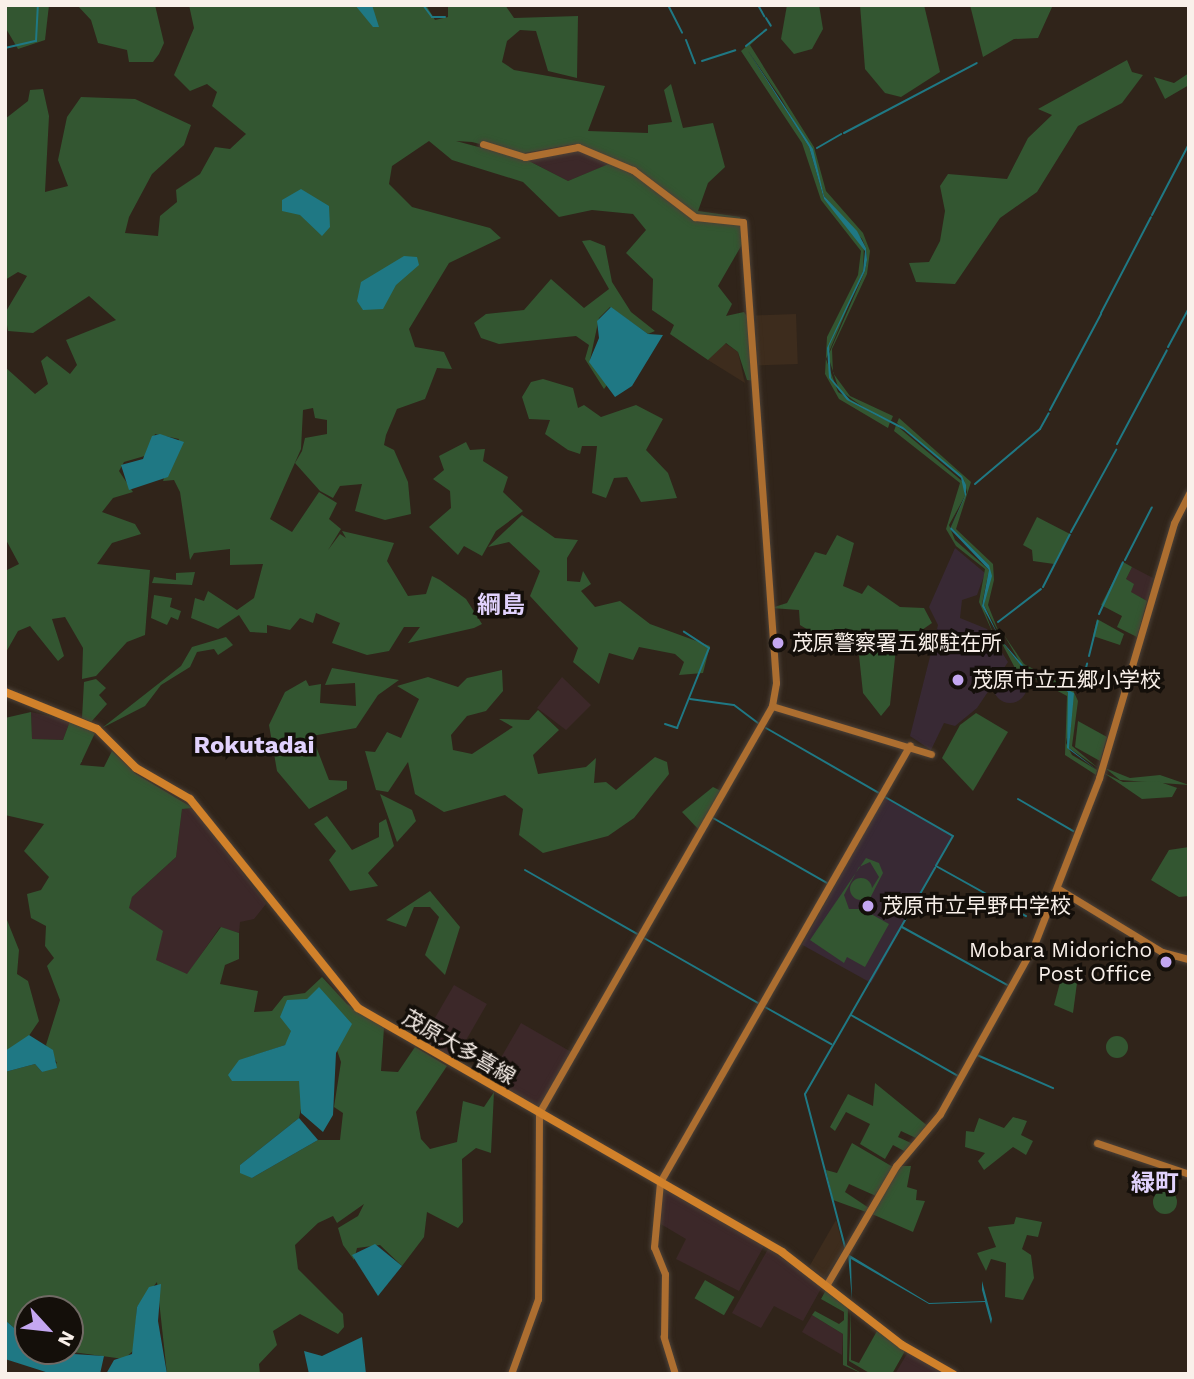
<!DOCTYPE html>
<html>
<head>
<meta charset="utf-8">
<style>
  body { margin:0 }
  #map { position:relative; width:1194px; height:1379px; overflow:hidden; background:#30241a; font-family:"Work Sans","Noto Sans JP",sans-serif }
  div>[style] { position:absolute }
  .commercial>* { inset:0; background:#3c2829; transform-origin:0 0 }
  .built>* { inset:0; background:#3d2c1d; transform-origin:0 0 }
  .education>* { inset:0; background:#382934; transform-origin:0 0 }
  .round { border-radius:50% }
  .green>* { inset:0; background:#335631; transform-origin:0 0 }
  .water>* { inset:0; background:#1f7884 }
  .stream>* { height:2px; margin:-1px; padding:0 1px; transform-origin:1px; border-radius:1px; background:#1f7884 }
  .roads { filter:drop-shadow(0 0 2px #4c4137) drop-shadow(0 0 2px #4c4137) }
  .secondary>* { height:7px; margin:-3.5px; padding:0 3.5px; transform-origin:3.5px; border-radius:3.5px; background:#ac6e30 }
  .primary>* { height:8px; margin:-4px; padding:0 4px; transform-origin:4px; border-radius:4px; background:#d1812a }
  .dots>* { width:19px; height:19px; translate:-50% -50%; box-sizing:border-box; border:4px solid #140f0a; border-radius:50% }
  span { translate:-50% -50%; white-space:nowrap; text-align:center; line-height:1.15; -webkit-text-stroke:7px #140f0a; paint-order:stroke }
  .poi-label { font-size:21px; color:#f9f0ea }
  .left { translate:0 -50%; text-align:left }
  .right { translate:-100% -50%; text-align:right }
  .street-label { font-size:21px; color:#f9f0ea }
  .quarter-label { font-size:24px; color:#e1d2fd; font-weight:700 }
  .frame { position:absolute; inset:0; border:7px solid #f9f0ea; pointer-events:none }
  .north { position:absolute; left:14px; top:1295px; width:70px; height:70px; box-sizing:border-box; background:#140f0a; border:2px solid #706964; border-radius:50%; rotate:117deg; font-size:19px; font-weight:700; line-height:28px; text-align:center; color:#f9f0ea }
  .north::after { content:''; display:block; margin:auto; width:24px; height:32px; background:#c4a7f1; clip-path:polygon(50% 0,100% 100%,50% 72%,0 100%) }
</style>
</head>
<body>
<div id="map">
  <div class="commercial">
    <div style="clip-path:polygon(575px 148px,612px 163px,568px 181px,527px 160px)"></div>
    <div style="clip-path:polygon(1132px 567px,1153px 578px,1147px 601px,1130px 592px,1126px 579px)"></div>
    <div style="clip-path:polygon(562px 677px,591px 705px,566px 730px,537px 708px)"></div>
    <div style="clip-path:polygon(31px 712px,70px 721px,63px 740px,32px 739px)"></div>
    <div style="clip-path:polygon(193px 808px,266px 904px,254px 919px,240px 922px,239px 933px,220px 927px,187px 975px,156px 960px,128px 909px,132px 897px,176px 857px,182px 809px)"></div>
    <div style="left:454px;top:985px;width:38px;height:67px;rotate:30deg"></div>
    <div style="left:521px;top:1023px;width:59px;height:66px;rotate:30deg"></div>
    <div style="clip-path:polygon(662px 1188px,764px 1246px,739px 1291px,676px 1259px,686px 1239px,659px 1223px)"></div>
    <div style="clip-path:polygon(768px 1249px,823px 1285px,803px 1321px,774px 1306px,761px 1328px,732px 1313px)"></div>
    <div style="clip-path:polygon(812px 1315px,843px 1334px,842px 1355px,802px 1332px)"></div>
    <div style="clip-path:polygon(908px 1352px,945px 1374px,895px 1374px)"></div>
  </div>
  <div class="built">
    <div style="left:796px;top:314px;width:50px;height:40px;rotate:88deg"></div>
    <div style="clip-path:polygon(725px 343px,738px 352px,745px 383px,708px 360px)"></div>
    <div style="clip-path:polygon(836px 1220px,844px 1249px,824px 1278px,809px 1267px)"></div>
  </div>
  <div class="education">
    <div style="clip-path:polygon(955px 548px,985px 573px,977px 595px,962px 600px,960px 618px,987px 629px,1008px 662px,977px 708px,955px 726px,944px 723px,931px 750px,910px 736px,938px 625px,929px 607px)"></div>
    <div class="round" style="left:993px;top:669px;width:34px;height:34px"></div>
    <div style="left:884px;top:797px;width:79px;height:169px;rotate:29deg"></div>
  </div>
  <div class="green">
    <div style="clip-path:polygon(5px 5px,49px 5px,45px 40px,18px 49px,5px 27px)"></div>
    <div style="clip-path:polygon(77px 5px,155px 5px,164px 43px,159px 54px,153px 62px,129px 62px,127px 50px,98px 43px,91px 20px)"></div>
    <div style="clip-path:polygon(evenodd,189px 5px,426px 5px,435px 20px,448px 17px,448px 5px,505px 5px,514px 18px,578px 16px,577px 78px,548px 71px,536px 31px,520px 30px,507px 41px,502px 62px,514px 70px,605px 86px,588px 131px,648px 133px,648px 125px,672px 122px,664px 90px,671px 84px,683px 128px,713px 123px,725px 167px,708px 183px,698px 211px,740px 217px,744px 241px,718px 286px,732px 304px,726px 316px,744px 312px,751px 322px,757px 381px,747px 380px,738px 352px,726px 343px,708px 360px,670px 334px,674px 325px,652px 310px,653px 279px,626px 253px,646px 230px,633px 214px,592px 210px,559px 217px,523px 182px,452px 160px,429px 141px,392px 166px,389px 184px,412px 207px,490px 228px,501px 238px,449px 263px,409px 329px,415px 347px,444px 352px,452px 369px,437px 368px,425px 399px,397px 409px,386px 435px,384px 445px,394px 450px,408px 482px,411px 514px,385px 520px,355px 511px,362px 484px,340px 486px,333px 498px,320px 491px,295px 463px,302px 451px,305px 438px,327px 434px,327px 420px,315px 418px,313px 408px,303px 410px,301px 449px,270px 519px,292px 532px,319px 492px,337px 503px,329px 519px,341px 529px,328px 550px,340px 534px,346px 538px,342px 531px,394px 543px,387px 561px,408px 596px,426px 594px,432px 576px,440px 580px,466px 599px,482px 624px,474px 628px,408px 643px,420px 627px,404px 627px,389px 651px,367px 655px,332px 643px,340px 623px,316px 613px,313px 623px,300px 618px,290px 630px,267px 625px,267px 633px,250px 632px,239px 615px,218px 629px,191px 618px,195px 598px,204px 601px,208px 591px,237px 610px,254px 598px,263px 564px,230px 565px,230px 549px,194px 553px,190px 560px,180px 492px,174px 480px,163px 481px,179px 439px,155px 434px,148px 455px,124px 462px,119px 471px,133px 492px,113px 498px,102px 512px,135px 524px,141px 534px,112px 543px,97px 564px,150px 570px,145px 635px,127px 642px,96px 676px,82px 679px,83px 648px,65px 617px,52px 619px,64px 656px,58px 661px,30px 626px,18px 631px,5px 654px,5px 571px,19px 564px,5px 538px,5px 367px,35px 394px,48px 384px,41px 361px,47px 356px,70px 374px,77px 365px,66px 340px,116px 320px,89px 296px,33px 333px,8px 331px,5px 313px,27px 276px,18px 272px,5px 280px,5px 119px,28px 101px,30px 90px,43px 89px,49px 116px,45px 192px,68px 186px,58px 160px,67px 117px,81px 97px,135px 99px,191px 125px,184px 145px,152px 174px,129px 217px,125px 233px,158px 236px,160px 216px,177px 202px,176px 190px,200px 174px,215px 147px,230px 149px,246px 134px,212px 106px,217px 92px,207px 84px,190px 91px,174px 75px,194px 28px,189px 5px,456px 141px,472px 142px,519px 154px,575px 144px,611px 163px,568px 181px,527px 160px,456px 141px)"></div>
    <div style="clip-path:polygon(787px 5px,819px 5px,823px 29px,812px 49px,794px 54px,781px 39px)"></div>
    <div style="clip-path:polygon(860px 5px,924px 5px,940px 72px,901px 97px,885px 93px,865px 69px)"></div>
    <div style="clip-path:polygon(970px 5px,1053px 5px,1038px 38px,1014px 39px,983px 57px)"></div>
    <div style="clip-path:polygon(evenodd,768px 28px,750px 45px,814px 147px,826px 191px,863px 233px,870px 251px,867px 274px,832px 349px,833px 373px,850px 396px,893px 416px,891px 421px,868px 411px,890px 422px,888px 428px,839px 399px,825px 374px,827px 337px,858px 275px,861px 251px,821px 200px,802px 143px,741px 51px,768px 28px,748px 51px,780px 97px,811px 150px,824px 196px,862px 239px,866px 248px,867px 260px,865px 271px,828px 356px,839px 390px,866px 409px,838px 392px,826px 359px,863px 271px,864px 245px,824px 199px,809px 147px,748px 51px)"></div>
    <div style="clip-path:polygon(1127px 60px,1132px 72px,1143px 75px,1122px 103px,1078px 126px,1037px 192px,1000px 218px,955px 284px,916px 282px,909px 263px,929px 262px,940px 241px,945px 211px,940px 186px,948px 174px,1007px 179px,1028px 138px,1052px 115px,1038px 109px)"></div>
    <div style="clip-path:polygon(1189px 73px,1189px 85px,1165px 99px,1154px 77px,1174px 83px)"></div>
    <div style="clip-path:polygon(590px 240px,605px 246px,612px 282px,631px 312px,655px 331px,648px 334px,610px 307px,599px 318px,590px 360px,607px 385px,604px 389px,585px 359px,589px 345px,576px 336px,499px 344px,481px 338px,474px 323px,486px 314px,524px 310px,551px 279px,584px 308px,609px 289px,582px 241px)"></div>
    <div style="clip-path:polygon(543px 379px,573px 388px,578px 408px,584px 405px,601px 417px,636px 405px,663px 419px,646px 450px,668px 473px,677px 498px,641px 502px,627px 477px,614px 478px,606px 498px,592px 493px,597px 446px,582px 446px,580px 454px,568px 450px,545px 434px,550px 420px,529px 419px,522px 397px,531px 382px)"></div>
    <div style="clip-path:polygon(899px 418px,971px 482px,956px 529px,993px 564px,994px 580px,988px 605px,1000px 635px,984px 605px,989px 565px,951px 527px,967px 492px,964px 480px,897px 423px)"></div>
    <div style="clip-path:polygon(896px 425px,963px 482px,965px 496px,949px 525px,955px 540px,989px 570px,982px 604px,995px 638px,979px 602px,985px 569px,956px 546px,946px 529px,960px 483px,894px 431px)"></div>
    <div style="clip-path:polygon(466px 442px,470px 450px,485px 449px,483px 461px,508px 477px,503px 492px,523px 511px,496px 531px,482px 556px,464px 546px,458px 555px,429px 527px,451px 508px,450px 491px,433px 479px,444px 470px,439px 456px)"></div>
    <div style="clip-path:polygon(522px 515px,555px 538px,578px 540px,567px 558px,567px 581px,580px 582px,583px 571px,591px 584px,581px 591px,595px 607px,620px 601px,650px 624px,710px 646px,703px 673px,679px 675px,684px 662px,675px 654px,639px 647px,633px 660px,609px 653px,599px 684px,573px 662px,578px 648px,530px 596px,540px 571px,509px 542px,488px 547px)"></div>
    <div style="clip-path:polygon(1037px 517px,1070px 534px,1054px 564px,1033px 561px,1032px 550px,1023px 545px)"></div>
    <div style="clip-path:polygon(837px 535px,854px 543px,843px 586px,862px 594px,868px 585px,900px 607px,924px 608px,932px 623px,896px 648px,890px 705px,881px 716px,863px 693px,858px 646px,828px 642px,800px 625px,799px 610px,771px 608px,787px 603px,815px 552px,826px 555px)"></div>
    <div style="clip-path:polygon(1123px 562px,1132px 567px,1126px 579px,1134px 584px,1131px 592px,1147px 601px,1137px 637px,1117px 627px,1122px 616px,1101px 605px)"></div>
    <div style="clip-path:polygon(195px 572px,192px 585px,152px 583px,154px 577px,176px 580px,176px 573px)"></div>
    <div style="clip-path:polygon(154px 595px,172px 598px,170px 607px,181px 611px,178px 620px,171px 617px,167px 625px,151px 618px)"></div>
    <div style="clip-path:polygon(1097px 619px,1124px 634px,1120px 645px,1093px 636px)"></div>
    <div style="clip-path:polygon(1004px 635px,1024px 664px,1073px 690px,1078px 701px,1072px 746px,1098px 768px,1069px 748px,1072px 694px,1022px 666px)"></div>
    <div style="clip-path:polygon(226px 637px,233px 645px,218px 655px,214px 649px,197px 652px,190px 667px,161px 685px,145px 706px,102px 728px,181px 666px,192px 647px)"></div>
    <div style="clip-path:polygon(999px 638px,1026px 672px,1068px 692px,1073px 703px,1066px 743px,1072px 755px,1097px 770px,1096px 775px,1065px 755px,1067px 696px,1015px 668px)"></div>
    <div style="clip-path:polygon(332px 668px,399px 680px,378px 695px,356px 728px,312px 736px,329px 780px,347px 781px,347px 789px,309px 809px,277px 771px,269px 725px,285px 692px,306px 680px,309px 686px,321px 684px,320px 703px,356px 706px,355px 683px,325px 685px)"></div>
    <div style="clip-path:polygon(502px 670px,503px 691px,486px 711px,467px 716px,451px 735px,453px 750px,472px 754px,513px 727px,499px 719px,529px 720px,538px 710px,559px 730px,533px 755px,538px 774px,586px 767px,596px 758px,594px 783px,606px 782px,616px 790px,655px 757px,667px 762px,669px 774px,634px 818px,608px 836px,543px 853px,519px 835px,523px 809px,505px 795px,444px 812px,415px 794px,408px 762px,388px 792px,376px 790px,365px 751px,375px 752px,387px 732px,401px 738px,419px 699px,397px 686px,428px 677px,458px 687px,467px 678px)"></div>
    <div style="clip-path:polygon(96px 679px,106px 688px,99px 695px,107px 704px,91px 722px,82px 718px,84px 682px)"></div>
    <div style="clip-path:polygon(evenodd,31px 712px,32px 739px,63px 740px,70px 721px,86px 727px,95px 733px,80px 765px,104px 767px,112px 751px,136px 774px,193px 808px,182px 809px,176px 857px,132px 897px,129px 908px,163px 931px,156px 960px,187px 974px,221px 927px,239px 933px,239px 959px,225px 965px,220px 984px,258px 991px,254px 1012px,272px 1011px,284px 996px,305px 993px,322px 977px,347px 1004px,384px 1028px,381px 1071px,398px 1072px,415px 1047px,447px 1066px,416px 1112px,421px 1139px,430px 1149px,457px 1142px,463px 1101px,484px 1107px,494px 1092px,491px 1153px,476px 1148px,462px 1159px,463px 1222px,458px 1228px,427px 1212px,424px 1237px,402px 1266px,380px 1245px,357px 1248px,354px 1260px,343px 1245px,338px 1228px,358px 1216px,364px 1204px,337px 1223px,333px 1216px,318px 1223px,295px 1245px,298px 1269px,343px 1314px,344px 1327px,338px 1334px,300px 1314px,273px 1331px,277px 1345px,259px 1364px,260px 1374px,167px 1374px,157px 1282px,137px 1307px,134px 1350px,124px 1359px,65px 1351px,70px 1351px,70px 1309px,28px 1309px,28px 1340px,5px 1320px,5px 1072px,35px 1064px,42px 1072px,57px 1063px,46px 1045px,60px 1000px,47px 966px,54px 958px,45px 946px,46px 926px,31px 918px,27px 894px,41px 890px,49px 877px,24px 851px,44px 824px,5px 815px,5px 718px,31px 712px,317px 992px,341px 1062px,334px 1107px,343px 1113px,340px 1140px,318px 1140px,252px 1178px,240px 1165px,299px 1118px,304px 1095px,299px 1081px,263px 1077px,247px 1058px,285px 1045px,317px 992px)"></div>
    <div style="clip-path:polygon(976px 713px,1008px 732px,973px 791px,942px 758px,960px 725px)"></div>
    <div style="clip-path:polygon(1078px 721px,1107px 737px,1100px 761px,1075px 747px)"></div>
    <div style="clip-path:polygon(1105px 768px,1130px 778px,1160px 775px,1189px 785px,1120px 780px)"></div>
    <div style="clip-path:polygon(1104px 773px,1123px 782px,1157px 781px,1189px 792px,1177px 788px,1172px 797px,1142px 799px)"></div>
    <div style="clip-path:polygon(713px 787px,721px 791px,699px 830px,682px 812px)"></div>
    <div style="clip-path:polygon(380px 794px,412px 810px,416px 821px,397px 842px)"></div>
    <div style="clip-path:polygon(327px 816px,352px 850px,379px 837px,379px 823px,386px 819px,394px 846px,368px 873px,378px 886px,350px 891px,329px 860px,336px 851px,314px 824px)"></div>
    <div style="clip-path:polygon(1189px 847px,1189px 896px,1179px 897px,1151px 880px,1169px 850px)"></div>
    <div style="clip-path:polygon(evenodd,866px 858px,879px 863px,883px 873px,864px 910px,889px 924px,865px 967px,847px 957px,844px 963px,810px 940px,866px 858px,870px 862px,879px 877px,859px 909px,849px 909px,844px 895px,859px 867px,870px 862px)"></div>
    <div class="round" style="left:850px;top:878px;width:22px;height:22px"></div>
    <div style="clip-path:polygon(430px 891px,460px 927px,445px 975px,425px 955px,439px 917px,430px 907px,414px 907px,406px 927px,386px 920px)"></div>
    <div style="clip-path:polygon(5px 915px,19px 950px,17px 974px,28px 981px,39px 1021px,24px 1043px,7px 1052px)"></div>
    <div style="clip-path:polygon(1061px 979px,1077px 983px,1073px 1013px,1054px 1005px)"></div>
    <div class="round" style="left:1106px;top:1036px;width:22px;height:22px"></div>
    <div style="clip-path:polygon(875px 1083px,929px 1127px,918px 1139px,901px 1131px,898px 1137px,913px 1144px,906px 1152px,893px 1145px,885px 1159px,860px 1144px,870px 1124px,846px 1112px,835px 1131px,830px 1127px,848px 1094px,873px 1106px)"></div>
    <div style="clip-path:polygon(1013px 1117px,1027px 1121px,1021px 1135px,1033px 1141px,1026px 1155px,1013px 1147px,984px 1170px,978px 1161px,985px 1153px,965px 1147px,966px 1131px,974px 1132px,979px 1118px,1004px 1128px)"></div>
    <div style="clip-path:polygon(852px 1143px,893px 1167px,876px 1196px,849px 1184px,845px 1192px,869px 1208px,866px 1212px,833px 1200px,826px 1170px,837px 1173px)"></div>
    <div style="clip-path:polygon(900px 1166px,911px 1166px,907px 1187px,917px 1190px,916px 1200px,925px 1201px,913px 1232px,872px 1214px)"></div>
    <div class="round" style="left:1153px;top:1190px;width:24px;height:24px"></div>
    <div style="clip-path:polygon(1016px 1217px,1042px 1222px,1038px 1237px,1027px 1235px,1022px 1249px,1031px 1255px,1034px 1278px,1023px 1300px,1005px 1297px,1006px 1263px,991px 1259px,986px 1271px,977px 1253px,996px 1247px,988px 1227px,1014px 1224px)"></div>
    <div style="left:705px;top:1280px;width:34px;height:21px;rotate:30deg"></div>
    <div style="clip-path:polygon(826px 1290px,848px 1306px,847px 1365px,863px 1374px,843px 1365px,843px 1334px,812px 1315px,815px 1311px,839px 1324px,844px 1320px,844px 1312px,821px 1299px)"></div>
    <div style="clip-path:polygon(851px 1309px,851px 1360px,859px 1363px,877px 1331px,905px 1351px,892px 1374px,871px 1374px,849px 1361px)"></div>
  </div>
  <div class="water">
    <div style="clip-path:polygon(355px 5px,372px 5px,379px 27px,373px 27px)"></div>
    <div style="clip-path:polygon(748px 51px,813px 149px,824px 196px,857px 231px,866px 248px,867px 260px,865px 271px,829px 346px,831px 378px,850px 400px,903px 427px,962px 476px,966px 485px,966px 495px,951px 527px,989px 565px,992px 576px,984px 605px,998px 635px,982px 606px,989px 570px,950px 529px,965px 496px,961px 478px,904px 430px,847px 400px,829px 378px,827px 348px,863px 271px,865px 251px,824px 199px,809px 147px)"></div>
    <div style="clip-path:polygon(301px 189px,329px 206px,330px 227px,322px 236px,300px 215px,282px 211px,282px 200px)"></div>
    <div style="clip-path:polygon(404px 256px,417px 257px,419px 265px,396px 285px,383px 309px,363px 310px,357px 301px,361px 282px)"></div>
    <div style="clip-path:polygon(611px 307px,648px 334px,663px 335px,632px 386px,615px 397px,589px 362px,599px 338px,597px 321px)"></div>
    <div style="clip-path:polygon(160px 434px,184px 442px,168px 477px,129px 490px,121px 465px,143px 459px,152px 436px)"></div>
    <div style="clip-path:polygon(999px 638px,1028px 671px,1074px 693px,1069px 748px,1097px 770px,1067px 748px,1068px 692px,1026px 672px)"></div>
    <div style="clip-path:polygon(319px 987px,352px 1024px,336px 1053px,333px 1115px,323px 1132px,301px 1113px,299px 1081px,232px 1081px,228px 1075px,239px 1060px,285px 1045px,291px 1031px,280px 1017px,287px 1000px,307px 999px)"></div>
    <div style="clip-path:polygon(29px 1035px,53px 1050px,57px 1068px,42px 1072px,35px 1064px,5px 1072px,5px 1051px)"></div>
    <div style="clip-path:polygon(299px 1118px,318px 1140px,252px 1178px,240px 1173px,240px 1165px)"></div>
    <div style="clip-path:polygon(375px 1244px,402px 1266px,378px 1296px,352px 1255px)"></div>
    <div style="clip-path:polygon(848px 1254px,929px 1303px,985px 1301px,982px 1290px,982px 1281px,938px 1285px,982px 1281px,992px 1319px,991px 1324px,985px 1302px,929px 1304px,851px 1259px,852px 1300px)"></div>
    <div style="clip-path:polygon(161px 1284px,158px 1321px,167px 1374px,106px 1374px,114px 1360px,132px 1354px,137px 1307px,149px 1287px)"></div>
    <div style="clip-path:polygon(5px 1320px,28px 1340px,28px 1351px,104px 1356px,100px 1374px,52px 1374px,5px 1359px)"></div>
    <div style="clip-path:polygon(362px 1337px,366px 1374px,309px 1374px,304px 1351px,322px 1356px)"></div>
  </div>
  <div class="stream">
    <div style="left:423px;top:5px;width:15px;rotate:53deg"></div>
    <div style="left:432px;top:17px;width:13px"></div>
    <div style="left:668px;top:5px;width:31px;rotate:63deg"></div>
    <div style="left:758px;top:5px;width:13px;rotate:61deg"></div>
    <div style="left:766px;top:18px;width:9px;rotate:58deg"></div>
    <div style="left:686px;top:40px;width:25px;rotate:69deg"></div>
    <div style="left:746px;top:46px;width:26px;rotate:-39deg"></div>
    <div style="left:5px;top:48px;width:32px;rotate:-13deg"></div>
    <div style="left:36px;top:41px;width:36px;rotate:-87deg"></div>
    <div style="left:702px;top:61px;width:35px;rotate:-18deg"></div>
    <div style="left:844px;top:133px;width:150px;rotate:-27.8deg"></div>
    <div style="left:817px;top:148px;width:28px;rotate:-30deg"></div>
    <div style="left:1152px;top:215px;width:80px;rotate:-62.5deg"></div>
    <div style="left:1101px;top:313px;width:108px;rotate:-62.5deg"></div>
    <div style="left:1168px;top:347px;width:44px;rotate:-61.7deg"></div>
    <div style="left:1050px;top:410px;width:109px;rotate:-62deg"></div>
    <div style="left:1117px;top:444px;width:106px;rotate:-62deg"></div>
    <div style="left:982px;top:478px;width:76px;rotate:-40.2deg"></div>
    <div style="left:1040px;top:429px;width:18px;rotate:-61deg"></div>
    <div style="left:975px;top:484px;width:8px;rotate:-40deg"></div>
    <div style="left:1071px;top:532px;width:94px;rotate:-61.2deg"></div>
    <div style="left:1125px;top:560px;width:59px;rotate:-63deg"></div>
    <div style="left:1043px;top:587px;width:59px;rotate:-63deg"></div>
    <div style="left:1099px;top:614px;width:57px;rotate:-65.2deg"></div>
    <div style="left:998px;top:622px;width:54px;rotate:-37.5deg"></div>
    <div style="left:1089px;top:656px;width:36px;rotate:-76deg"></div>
    <div style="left:1083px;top:679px;width:16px;rotate:-75deg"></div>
    <div style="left:1079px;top:691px;width:9px;rotate:-69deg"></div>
    <div style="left:690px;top:699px;width:44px;rotate:7.8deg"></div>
    <div style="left:734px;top:705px;width:30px;rotate:37deg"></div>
    <div style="left:665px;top:724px;width:13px;rotate:18deg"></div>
    <div style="left:677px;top:728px;width:86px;rotate:-68.2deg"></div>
    <div style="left:709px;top:648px;width:30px;rotate:-147deg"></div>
    <div style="left:766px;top:728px;width:130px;rotate:29.9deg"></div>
    <div style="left:885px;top:797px;width:78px;rotate:29.8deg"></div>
    <div style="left:953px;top:836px;width:34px;rotate:120deg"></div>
    <div style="left:936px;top:866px;width:103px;rotate:29.1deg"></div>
    <div style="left:1018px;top:799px;width:64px;rotate:30.2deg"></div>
    <div style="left:713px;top:818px;width:131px;rotate:29.7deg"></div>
    <div style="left:525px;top:870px;width:129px;rotate:29.7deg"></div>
    <div style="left:902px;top:927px;width:120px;rotate:28.9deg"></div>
    <div style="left:644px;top:938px;width:131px;rotate:29.7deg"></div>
    <div style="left:765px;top:1007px;width:76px;rotate:29.3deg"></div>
    <div style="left:851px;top:1015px;width:123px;rotate:29.7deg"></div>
    <div style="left:977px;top:1055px;width:83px;rotate:23.5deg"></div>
    <div style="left:845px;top:1247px;width:158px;rotate:-104.7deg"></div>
    <div style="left:805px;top:1094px;width:261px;rotate:-60.1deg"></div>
  </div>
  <div class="roads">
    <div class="secondary">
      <div style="left:483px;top:144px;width:44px;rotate:17.2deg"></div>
      <div style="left:525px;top:157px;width:54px;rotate:-10.7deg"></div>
      <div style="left:578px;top:147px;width:60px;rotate:22.7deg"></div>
      <div style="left:633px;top:170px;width:78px;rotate:37.2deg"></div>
      <div style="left:695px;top:217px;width:48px;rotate:5.9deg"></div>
      <div style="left:743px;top:222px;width:462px;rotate:85.9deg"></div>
      <div style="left:776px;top:683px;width:23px;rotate:100deg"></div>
      <div style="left:772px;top:706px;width:469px;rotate:119.8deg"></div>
      <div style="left:539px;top:1113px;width:186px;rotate:90.3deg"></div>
      <div style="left:538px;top:1299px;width:80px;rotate:109.8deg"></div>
      <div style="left:772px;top:706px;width:166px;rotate:16.8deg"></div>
      <div style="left:1057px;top:888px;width:123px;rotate:31.4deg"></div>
      <div style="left:1162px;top:952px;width:28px;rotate:15deg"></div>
      <div style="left:1097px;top:1143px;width:97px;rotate:18.6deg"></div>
      <div style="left:827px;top:1284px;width:137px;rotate:-59.7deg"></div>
      <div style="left:896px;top:1166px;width:68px;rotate:-49.8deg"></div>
      <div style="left:940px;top:1114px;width:193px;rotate:-60.9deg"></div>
      <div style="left:1034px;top:945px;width:179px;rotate:-68.7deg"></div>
      <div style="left:1099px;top:778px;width:266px;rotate:-73.6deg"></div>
      <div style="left:1174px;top:523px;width:34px;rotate:-63deg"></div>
      <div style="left:675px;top:1374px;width:39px;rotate:-107deg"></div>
      <div style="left:664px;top:1337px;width:63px;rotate:-89.1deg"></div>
      <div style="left:665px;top:1274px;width:29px;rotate:-112deg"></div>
      <div style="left:654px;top:1247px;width:65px;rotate:-84.7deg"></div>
      <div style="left:660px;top:1182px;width:503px;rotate:-60.23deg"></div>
    </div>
    <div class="primary">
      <div style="left:5px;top:692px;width:99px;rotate:21.9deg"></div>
      <div style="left:97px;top:729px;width:55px;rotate:45deg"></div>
      <div style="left:136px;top:768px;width:62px;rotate:29.9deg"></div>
      <div style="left:190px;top:799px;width:268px;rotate:51.2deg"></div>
      <div style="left:358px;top:1008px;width:489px;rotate:29.9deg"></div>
      <div style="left:782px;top:1252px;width:152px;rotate:37.8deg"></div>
      <div style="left:902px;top:1345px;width:59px;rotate:29.6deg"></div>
    </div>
  </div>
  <div class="dots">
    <div style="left:778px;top:643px;background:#c4a7f1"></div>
    <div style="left:958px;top:680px;background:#c4a7f1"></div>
    <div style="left:868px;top:906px;background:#c4a7f1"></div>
    <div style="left:1166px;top:962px;background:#c4a7f1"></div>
  </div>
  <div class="poi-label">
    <span class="left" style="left:792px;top:643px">茂原警察署五郷駐在所</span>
    <span class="left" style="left:972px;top:680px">茂原市立五郷小学校</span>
    <span class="left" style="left:882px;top:906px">茂原市立早野中学校</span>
    <span class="right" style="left:1152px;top:962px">Mobara Midoricho<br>Post Office</span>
  </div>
  <div class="street-label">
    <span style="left:459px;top:1047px;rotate:30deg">茂原大多喜線</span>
  </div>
  <div class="quarter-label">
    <span style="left:501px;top:606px">綱島</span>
    <span style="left:254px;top:746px">Rokutadai</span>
    <span style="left:1155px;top:1184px">緑町</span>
  </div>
  <div class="frame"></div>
  <div class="north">N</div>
</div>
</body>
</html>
